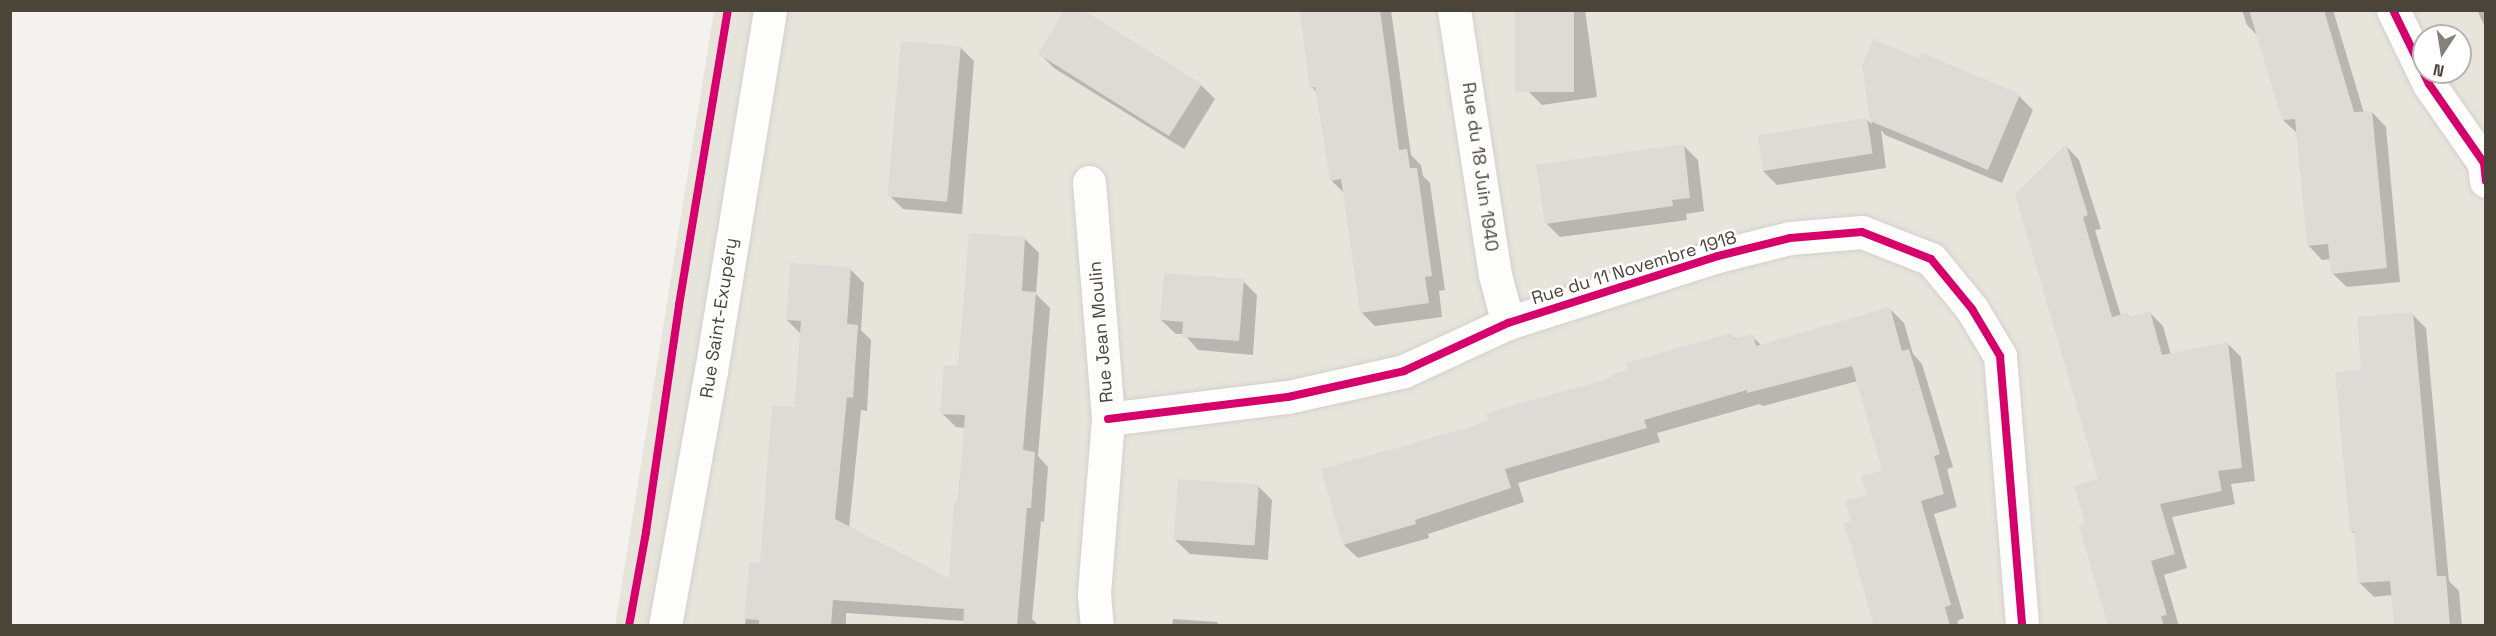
<!DOCTYPE html>
<html>
<head>
<meta charset="utf-8">
<style>
  body { margin:0 }
  #map { position:relative; width:2496px; height:636px; overflow:hidden; background:#f4f2ee; font-family:"Space Grotesk",sans-serif }
  div>[style] { position:absolute }
  .residential>* { inset:0; background:#e7e4dc }
  .shadow>* { inset:0; background:#0003 }
  .building>* { inset:0; background:#dedbd6; transform-origin:0 0 }
  .roads { filter:drop-shadow(0 0 2px #d2d0cb) drop-shadow(0 0 2px #d2d0cb) }
  .street>* { height:33px; margin:-16.5px; padding:0 16.5px; transform-origin:16.5px; border-radius:16.5px; background:#fdfdfc }
  .cycleway>* { height:8px; margin:-4px; padding:0 4px; transform-origin:4px; border-radius:4px; background:#d6006c }
  span { translate:-50% -50%; white-space:nowrap; text-align:center; line-height:1.15; -webkit-text-stroke:5px #fff; paint-order:stroke }
  .street-label { font-size:18px; color:#4b4439 }
  .frame { position:absolute; inset:0; border:12px solid #4b4439; pointer-events:none }
  .north { position:absolute; left:2412px; top:24px; width:60px; height:60px; box-sizing:border-box; background:#fff; border:2px solid #b7b4b0; border-radius:50%; rotate:192deg; font-size:16px; font-weight:700; line-height:24px; text-align:center; color:#4b4439 }
  .north::after { content:''; display:block; margin:auto; width:21px; height:27px; background:#868178; clip-path:polygon(50% 0,100% 100%,50% 72%,0 100%) }
</style>
</head>
<body>
<div id="map">
  <div class="residential">
    <div style="clip-path:polygon(evenodd,714px 11px,2485px 11px,2485px 625px,615px 626px,714px 11px,2424px 36px,2460px 36px,2460px 72px,2424px 72px,2424px 36px)"></div>
  </div>
  <div class="shadow">
    <div style="clip-path:polygon(1301px 10px,1391px 10px,1411px 155px,1421px 165px,1423px 176px,1430px 183px,1445px 290px,1439px 291px,1442px 317px,1375px 326px,1361px 312px,1344px 193px,1331px 180px,1317px 93px,1312px 87px)"></div>
    <div style="clip-path:polygon(1516px 10px,1585px 10px,1597px 97px,1542px 105px,1527px 90px)"></div>
    <div style="clip-path:polygon(2242px 10px,2333px 10px,2364px 113px,2372px 112px,2386px 127px,2400px 282px,2347px 287px,2332px 273px,2331px 259px,2322px 260px,2308px 245px,2298px 134px,2283px 120px,2259px 37px,2247px 25px)"></div>
    <div style="clip-path:polygon(2477px 10px,2486px 10px,2486px 29px)"></div>
    <div style="clip-path:polygon(961px 48px,974px 61px,962px 214px,903px 209px,890px 196px)"></div>
    <div style="clip-path:polygon(1040px 54px,1201px 85px,1215px 99px,1184px 149px,1054px 68px)"></div>
    <div style="clip-path:polygon(1918px 60px,2019px 96px,2033px 110px,2002px 183px,1885px 135px,1881px 130px,1886px 168px,1777px 185px,1763px 171px,1867px 120px,1872px 124px,1863px 66px)"></div>
    <div style="clip-path:polygon(1684px 146px,1698px 160px,1704px 211px,1686px 214px,1687px 220px,1560px 237px,1546px 223px)"></div>
    <div style="clip-path:polygon(2066px 146px,2079px 160px,2101px 229px,2095px 230px,2121px 316px,2127px 314px,2130px 318px,2149px 312px,2163px 326px,2171px 355px,2227px 343px,2241px 357px,2255px 481px,2231px 484px,2235px 504px,2172px 517px,2187px 568px,2164px 575px,2179px 626px,2110px 626px,2087px 525px,2100px 480px)"></div>
    <div style="clip-path:polygon(1025px 239px,1039px 253px,1036px 294px,1050px 308px,1038px 456px,1048px 467px,1044px 522px,1041px 521px,1032px 619px,1039px 626px,964px 626px,964px 621px,846px 613px,846px 626px,745px 626px,750px 564px,762px 565px,795px 408px,801px 334px,787px 320px,850px 269px,864px 283px,861px 330px,871px 340px,867px 411px,861px 410px,849px 528px,950px 581px,965px 428px,956px 427px,942px 413px,959px 368px)"></div>
    <div style="clip-path:polygon(1243px 281px,1257px 295px,1253px 355px,1198px 350px,1184px 334px,1176px 334px,1161px 320px)"></div>
    <div style="clip-path:polygon(1890px 309px,1904px 323px,1913px 354px,1922px 364px,1953px 467px,1947px 469px,1957px 507px,1934px 514px,1964px 618px,1957px 621px,1959px 626px,1876px 626px,1853px 522px,1884px 472px,1858px 381px,1763px 406px,1760px 404px,1657px 433px,1660px 442px,1518px 483px,1524px 502px,1428px 534px,1429px 538px,1358px 558px,1344px 545px,1471px 428px,1731px 335px,1737px 340px,1752px 336px,1762px 346px)"></div>
    <div style="clip-path:polygon(2412px 314px,2426px 328px,2449px 581px,2459px 591px,2462px 626px,2395px 626px,2392px 595px,2374px 597px,2360px 583px,2355px 534px,2351px 530px,2363px 371px)"></div>
    <div style="clip-path:polygon(1258px 486px,1272px 500px,1268px 560px,1190px 554px,1175px 540px)"></div>
    <div style="clip-path:polygon(1173px 619px,1217px 622px,1220px 626px,1172px 626px)"></div>
  </div>
  <div class="building">
    <div style="clip-path:polygon(1064px 10px,1083px 10px,1202px 84px,1169px 136px,1038px 54px)"></div>
    <div style="clip-path:polygon(1302px 10px,1380px 10px,1399px 150px,1407px 149px,1410px 168px,1417px 168px,1432px 276px,1425px 277px,1429px 303px,1360px 313px,1341px 179px,1330px 181px,1315px 87px,1310px 88px,1300px 14px)"></div>
    <div style="left:1515px;top:10px;width:59px;height:82px"></div>
    <div style="clip-path:polygon(2249px 10px,2324px 10px,2354px 112px,2372px 111px,2387px 268px,2331px 274px,2328px 244px,2307px 246px,2295px 119px,2282px 120px)"></div>
    <div style="clip-path:polygon(1873px 39px,1918px 58px,1922px 53px,2020px 94px,1988px 170px,1870px 121px,1862px 65px)"></div>
    <div style="left:901px;top:41px;width:60px;height:156px;rotate:5deg"></div>
    <div style="left:1867px;top:118px;width:36px;height:111px;rotate:81deg"></div>
    <div style="clip-path:polygon(1684px 144px,1690px 198px,1672px 200px,1673px 206px,1545px 224px,1536px 165px)"></div>
    <div style="clip-path:polygon(2066px 144px,2088px 215px,2083px 217px,2112px 317px,2127px 313px,2128px 317px,2150px 311px,2162px 355px,2228px 342px,2242px 468px,2218px 471px,2222px 491px,2160px 504px,2175px 554px,2151px 561px,2167px 615px,2161px 616px,2164px 626px,2108px 626px,2079px 526px,2085px 524px,2074px 486px,2098px 479px,2015px 194px)"></div>
    <div style="clip-path:polygon(969px 233px,1025px 237px,1022px 291px,1036px 292px,1023px 450px,1035px 452px,1031px 508px,1027px 508px,1017px 626px,963px 626px,964px 609px,833px 600px,831px 626px,759px 626px,759px 620px,744px 619px,749px 562px,760px 563px,772px 405px,794px 407px,801px 321px,786px 320px,790px 263px,851px 267px,847px 324px,858px 325px,853px 398px,847px 397px,835px 519px,949px 578px,954px 502px,958px 502px,965px 415px,940px 414px,944px 365px,958px 366px)"></div>
    <div style="clip-path:polygon(1164px 273px,1244px 279px,1239px 341px,1182px 337px,1183px 322px,1160px 320px)"></div>
    <div style="clip-path:polygon(1890px 307px,1902px 351px,1909px 349px,1940px 454px,1934px 456px,1944px 494px,1921px 501px,1951px 605px,1945px 607px,1950px 626px,1874px 626px,1844px 523px,1851px 521px,1845px 501px,1867px 495px,1861px 476px,1882px 470px,1852px 366px,1747px 393px,1747px 390px,1644px 420px,1647px 428px,1505px 469px,1511px 488px,1415px 520px,1416px 524px,1343px 545px,1321px 469px,1470px 427px,1488px 420px,1486px 413px,1611px 378px,1610px 375px,1628px 370px,1626px 363px,1709px 339px,1732px 333px,1734px 339px,1753px 334px,1756px 346px)"></div>
    <div style="clip-path:polygon(2413px 312px,2437px 576px,2446px 576px,2450px 626px,2394px 626px,2390px 581px,2358px 583px,2354px 531px,2350px 531px,2335px 372px,2361px 370px,2357px 317px)"></div>
    <div style="left:1178px;top:479px;width:81px;height:61px;rotate:4deg"></div>
  </div>
  <div class="roads">
    <div class="street">
      <div style="left:1454px;top:10px;width:268px;rotate:81.2deg"></div>
      <div style="left:1495px;top:275px;width:50px;rotate:74.8deg"></div>
      <div style="left:2393px;top:10px;width:82px;rotate:64.1deg"></div>
      <div style="left:2429px;top:84px;width:96px;rotate:55.2deg"></div>
      <div style="left:2484px;top:163px;width:18px;rotate:84deg"></div>
      <div style="left:1089px;top:182px;width:238px;rotate:85.4deg"></div>
      <div style="left:1108px;top:419px;width:176px;rotate:94.6deg"></div>
      <div style="left:1094px;top:594px;width:32px;rotate:85deg"></div>
      <div style="left:1108px;top:419px;width:181px;rotate:-7deg"></div>
      <div style="left:1288px;top:397px;width:119px;rotate:-12.6deg"></div>
      <div style="left:1404px;top:371px;width:115px;rotate:-24.8deg"></div>
      <div style="left:1508px;top:323px;width:220px;rotate:-17.7deg"></div>
      <div style="left:1718px;top:256px;width:74px;rotate:-14deg"></div>
      <div style="left:1790px;top:238px;width:72px;rotate:-4.8deg"></div>
      <div style="left:1862px;top:232px;width:74px;rotate:21.4deg"></div>
      <div style="left:1931px;top:259px;width:65px;rotate:50.6deg"></div>
      <div style="left:1972px;top:309px;width:55px;rotate:59.2deg"></div>
      <div style="left:2000px;top:356px;width:271px;rotate:85.3deg"></div>
      <div style="left:665px;top:626px;width:259px;rotate:-79.8deg"></div>
      <div style="left:711px;top:371px;width:366px;rotate:-80.7deg"></div>
    </div>
  </div>
  <div class="cycleway">
    <div style="left:2393px;top:10px;width:82px;rotate:64.1deg"></div>
    <div style="left:2429px;top:84px;width:96px;rotate:55.2deg"></div>
    <div style="left:2484px;top:163px;width:18px;rotate:84deg"></div>
    <div style="left:1108px;top:419px;width:181px;rotate:-7deg"></div>
    <div style="left:1288px;top:397px;width:119px;rotate:-12.6deg"></div>
    <div style="left:1404px;top:371px;width:115px;rotate:-24.8deg"></div>
    <div style="left:1508px;top:323px;width:220px;rotate:-17.7deg"></div>
    <div style="left:1718px;top:256px;width:74px;rotate:-14deg"></div>
    <div style="left:1790px;top:238px;width:72px;rotate:-4.8deg"></div>
    <div style="left:1862px;top:232px;width:74px;rotate:21.4deg"></div>
    <div style="left:1931px;top:259px;width:65px;rotate:50.6deg"></div>
    <div style="left:1972px;top:309px;width:55px;rotate:59.2deg"></div>
    <div style="left:2000px;top:356px;width:271px;rotate:85.3deg"></div>
    <div style="left:629px;top:626px;width:96px;rotate:-79.7deg"></div>
    <div style="left:646px;top:532px;width:229px;rotate:-81.7deg"></div>
    <div style="left:679px;top:305px;width:299px;rotate:-80.6deg"></div>
  </div>
  <div class="street-label">
    <span style="left:1480px;top:167px;rotate:82deg">Rue du 18 Juin 1940</span>
    <span style="left:1634px;top:268px;rotate:-17deg">Rue du 11 Novembre 1918</span>
    <span style="left:719px;top:318px;rotate:-81deg">Rue Saint-Exupéry</span>
    <span style="left:1101px;top:332px;rotate:-95deg">Rue Jean Moulin</span>
  </div>
  <div class="frame"></div>
  <div class="north">N</div>
</div>
</body>
</html>
